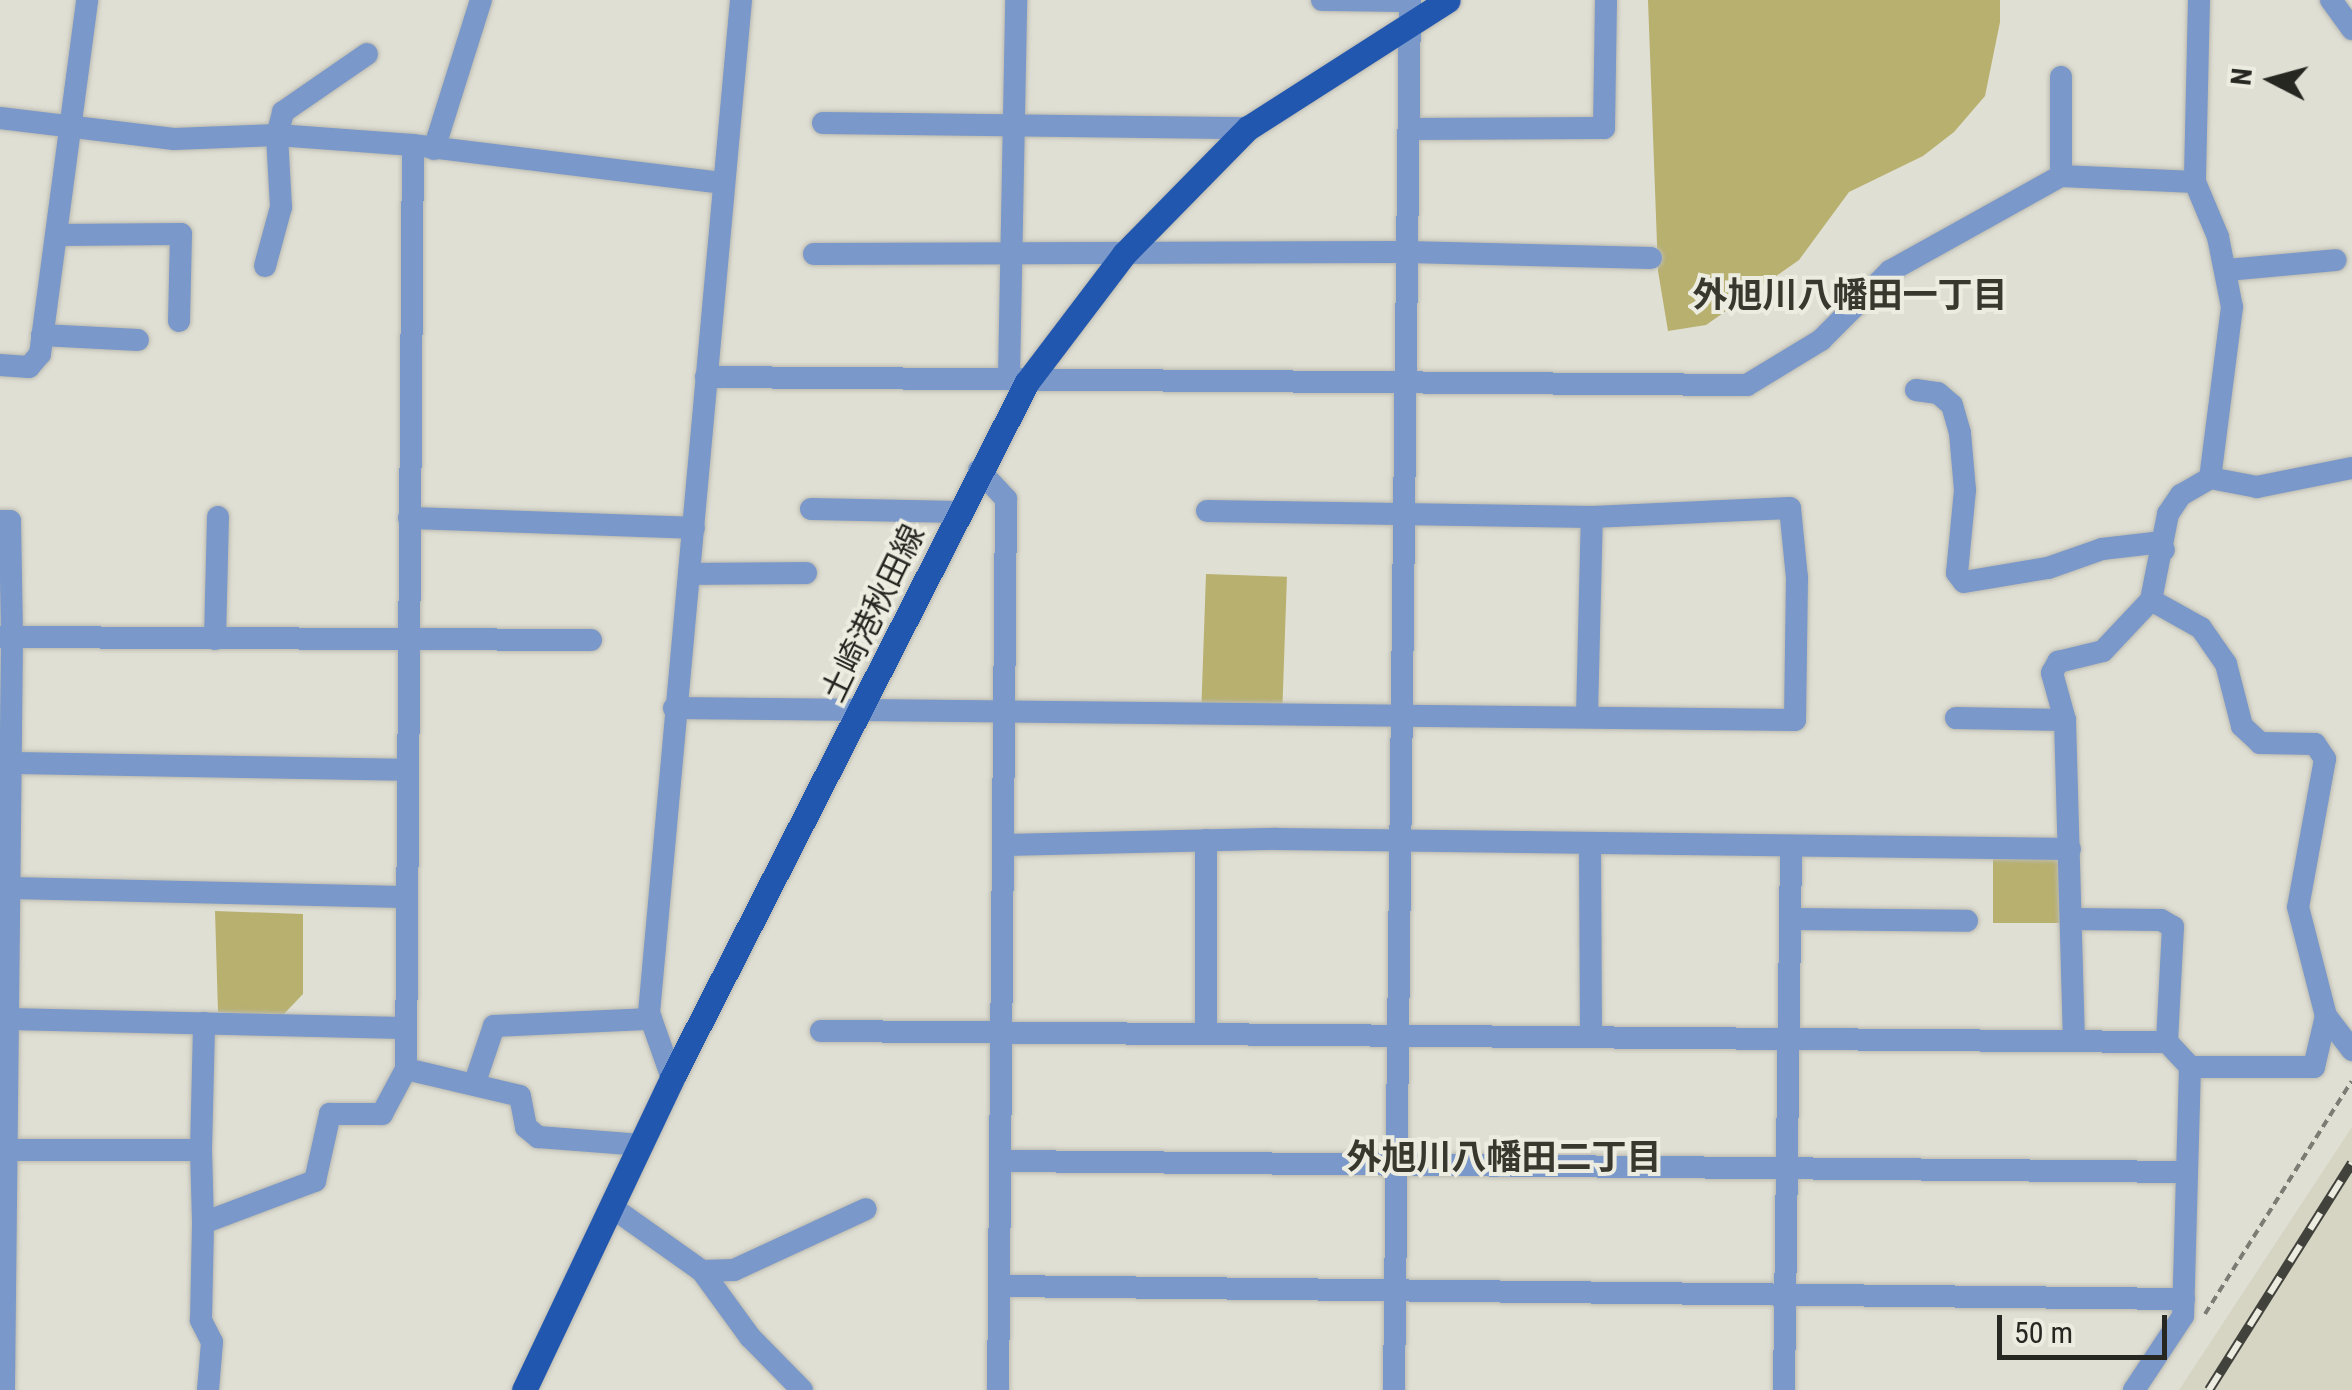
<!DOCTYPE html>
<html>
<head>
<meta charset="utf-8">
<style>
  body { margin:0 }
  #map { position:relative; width:2352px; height:1390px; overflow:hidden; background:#e0dfd4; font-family:"Roboto Condensed","Noto Sans JP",sans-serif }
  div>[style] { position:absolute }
  .built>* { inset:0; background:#d6d4c3 }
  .green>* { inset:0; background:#b8b06f; transform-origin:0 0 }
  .path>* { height:4px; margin-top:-2px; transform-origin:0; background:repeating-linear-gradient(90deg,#7c7c74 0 8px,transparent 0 13px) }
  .roads { filter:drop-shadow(0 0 2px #bbbab0) drop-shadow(0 0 2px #bbbab0) }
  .minor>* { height:22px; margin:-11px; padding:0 11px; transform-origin:11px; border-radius:11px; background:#7a98c9 }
  .major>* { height:25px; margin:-12.5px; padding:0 12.5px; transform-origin:12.5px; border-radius:12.5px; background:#2257b0 }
  .rail>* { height:10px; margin-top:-5px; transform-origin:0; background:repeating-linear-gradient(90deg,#edece1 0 19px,#42423c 0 38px); box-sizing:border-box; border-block:2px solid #42423c }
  span { translate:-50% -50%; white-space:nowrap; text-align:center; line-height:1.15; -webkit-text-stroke:8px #edece1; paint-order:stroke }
  .street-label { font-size:32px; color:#272722 }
  .neighbourhood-label { font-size:35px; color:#39382f; font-weight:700 }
  .north { position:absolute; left:2222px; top:30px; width:100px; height:100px; -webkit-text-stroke:8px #edece1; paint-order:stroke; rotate:276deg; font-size:28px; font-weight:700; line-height:40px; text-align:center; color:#272722 }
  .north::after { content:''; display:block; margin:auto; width:35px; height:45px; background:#272722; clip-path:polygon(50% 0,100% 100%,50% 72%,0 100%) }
  .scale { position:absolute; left:1997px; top:1315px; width:170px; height:45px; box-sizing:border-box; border:5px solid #272722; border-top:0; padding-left:12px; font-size:30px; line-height:35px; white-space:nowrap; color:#272722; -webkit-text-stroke:8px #edece1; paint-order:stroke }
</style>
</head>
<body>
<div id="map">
  <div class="built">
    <div style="clip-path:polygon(2352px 1127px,2352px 1390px,2179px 1390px)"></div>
  </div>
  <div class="green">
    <div style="clip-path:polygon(1648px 0,2000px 0,2000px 22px,1985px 96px,1954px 132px,1923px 156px,1849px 192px,1799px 260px,1706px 325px,1668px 331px,1658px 271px)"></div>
    <div style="left:1206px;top:574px;width:81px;height:130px;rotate:2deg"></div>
    <div style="left:1993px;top:858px;width:67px;height:65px"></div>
    <div style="clip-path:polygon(215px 911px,303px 914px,303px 994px,282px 1016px,218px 1012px)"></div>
  </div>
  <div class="path">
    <div style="left:2205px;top:1314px;width:275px;rotate:-57.8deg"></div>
  </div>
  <div class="roads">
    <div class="minor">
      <div style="left:1322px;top:0;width:88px;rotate:0.7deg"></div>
      <div style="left:2199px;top:0;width:182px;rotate:91.3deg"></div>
      <div style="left:2195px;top:182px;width:60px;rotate:67.3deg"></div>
      <div style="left:2218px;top:237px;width:71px;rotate:78.7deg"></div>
      <div style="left:2232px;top:307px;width:172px;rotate:97.3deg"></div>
      <div style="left:2331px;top:0;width:36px;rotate:54deg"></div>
      <div style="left:2061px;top:77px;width:99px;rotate:90deg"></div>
      <div style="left:0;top:118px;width:175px;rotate:6.9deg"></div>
      <div style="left:174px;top:139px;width:103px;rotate:-2.2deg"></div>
      <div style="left:277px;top:135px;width:136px;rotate:4.2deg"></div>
      <div style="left:413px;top:145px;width:310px;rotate:7deg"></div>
      <div style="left:823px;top:123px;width:425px;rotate:0.7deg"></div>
      <div style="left:1409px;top:129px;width:195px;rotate:-0.3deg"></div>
      <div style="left:1604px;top:128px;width:128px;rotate:-89.1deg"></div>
      <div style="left:434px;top:149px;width:156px;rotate:-72.5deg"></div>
      <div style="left:57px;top:235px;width:124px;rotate:-0.5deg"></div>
      <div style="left:181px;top:234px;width:87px;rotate:91.3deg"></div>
      <div style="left:814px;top:254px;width:593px;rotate:-0.19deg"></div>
      <div style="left:1407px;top:252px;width:244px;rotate:1.4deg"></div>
      <div style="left:265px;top:266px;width:61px;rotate:-74.8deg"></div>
      <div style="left:281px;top:207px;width:72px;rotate:-93.2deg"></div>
      <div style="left:277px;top:135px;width:24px;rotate:-75deg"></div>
      <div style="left:283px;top:112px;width:102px;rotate:-34.6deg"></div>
      <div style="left:2227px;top:270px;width:109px;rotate:-5.2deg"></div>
      <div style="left:42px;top:335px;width:96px;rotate:3deg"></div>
      <div style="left:0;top:365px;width:29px;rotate:4deg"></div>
      <div style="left:29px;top:367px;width:17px;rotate:-50deg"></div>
      <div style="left:40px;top:354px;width:357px;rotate:-82.4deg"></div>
      <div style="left:706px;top:377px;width:1041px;rotate:0.44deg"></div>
      <div style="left:1747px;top:385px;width:87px;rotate:-31.3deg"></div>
      <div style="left:1821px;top:340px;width:98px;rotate:-45deg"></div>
      <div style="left:1890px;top:271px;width:196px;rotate:-29.1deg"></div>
      <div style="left:2061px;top:176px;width:134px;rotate:2.6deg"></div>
      <div style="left:1009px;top:377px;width:377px;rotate:-88.9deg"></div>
      <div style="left:1916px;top:390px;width:22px;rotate:8deg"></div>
      <div style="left:1938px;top:393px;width:18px;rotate:41deg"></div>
      <div style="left:1952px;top:405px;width:29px;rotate:74deg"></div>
      <div style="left:1960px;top:433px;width:57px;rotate:85deg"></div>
      <div style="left:1965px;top:490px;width:83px;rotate:95.5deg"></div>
      <div style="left:1957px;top:573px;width:11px;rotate:52deg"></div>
      <div style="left:1964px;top:582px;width:85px;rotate:-9.5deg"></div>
      <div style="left:2048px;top:568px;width:57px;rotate:-19.4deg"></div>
      <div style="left:2102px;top:549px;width:52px;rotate:-6.6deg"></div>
      <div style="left:2154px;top:543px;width:12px;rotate:35deg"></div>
      <div style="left:979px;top:470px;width:40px;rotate:47deg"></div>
      <div style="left:1006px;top:499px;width:891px;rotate:90.51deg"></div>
      <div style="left:811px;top:509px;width:148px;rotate:1.2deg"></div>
      <div style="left:409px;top:518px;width:285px;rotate:2deg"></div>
      <div style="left:0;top:521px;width:10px"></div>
      <div style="left:10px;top:521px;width:116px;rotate:89deg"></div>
      <div style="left:12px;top:637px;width:753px;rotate:90.61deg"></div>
      <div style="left:689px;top:574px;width:117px;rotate:-0.5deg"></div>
      <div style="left:2151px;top:600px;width:57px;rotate:29.2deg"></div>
      <div style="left:2201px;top:628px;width:44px;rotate:55.2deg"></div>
      <div style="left:2226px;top:664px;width:64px;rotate:75.5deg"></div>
      <div style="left:2242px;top:726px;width:25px;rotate:43deg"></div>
      <div style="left:2260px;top:743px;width:55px;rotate:1deg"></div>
      <div style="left:2315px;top:744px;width:18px;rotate:56deg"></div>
      <div style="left:2325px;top:759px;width:150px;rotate:100.3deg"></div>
      <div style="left:2298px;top:907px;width:113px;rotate:75.6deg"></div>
      <div style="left:2326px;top:1016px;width:43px;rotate:52.6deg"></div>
      <div style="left:0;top:637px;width:591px;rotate:0.29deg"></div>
      <div style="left:215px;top:639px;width:122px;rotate:-88.6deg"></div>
      <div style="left:674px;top:708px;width:1121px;rotate:0.61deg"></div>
      <div style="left:1795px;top:720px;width:142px;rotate:-89.2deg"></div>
      <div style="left:1797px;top:578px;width:70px;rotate:-95.7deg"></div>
      <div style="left:1790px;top:508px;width:198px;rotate:177.4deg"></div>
      <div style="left:1592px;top:517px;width:385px;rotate:-179.1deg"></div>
      <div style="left:1587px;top:715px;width:198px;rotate:-88.6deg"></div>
      <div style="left:1956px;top:718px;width:109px;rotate:1.1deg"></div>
      <div style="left:2065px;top:720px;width:321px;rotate:88.4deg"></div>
      <div style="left:2065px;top:720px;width:49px;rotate:-105.5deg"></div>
      <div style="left:2052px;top:673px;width:13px;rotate:-61deg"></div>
      <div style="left:2058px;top:662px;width:46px;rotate:-13.7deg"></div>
      <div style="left:2103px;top:651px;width:70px;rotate:-46.7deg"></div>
      <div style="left:2151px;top:600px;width:88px;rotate:-78.8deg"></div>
      <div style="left:2168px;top:514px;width:23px;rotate:-56deg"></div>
      <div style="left:2181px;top:495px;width:34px;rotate:-30deg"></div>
      <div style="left:2210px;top:478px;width:48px;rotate:10.8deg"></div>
      <div style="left:2257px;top:487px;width:97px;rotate:-11.3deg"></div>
      <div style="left:12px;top:763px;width:393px;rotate:1deg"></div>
      <div style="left:1005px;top:845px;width:272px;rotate:-1.3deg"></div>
      <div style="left:1277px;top:839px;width:793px;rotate:0.72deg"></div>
      <div style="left:1590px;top:845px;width:189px;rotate:89.7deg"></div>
      <div style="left:11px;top:888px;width:392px;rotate:1.3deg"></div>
      <div style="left:1790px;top:919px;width:177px;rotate:0.6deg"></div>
      <div style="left:2072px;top:919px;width:89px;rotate:0.6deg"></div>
      <div style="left:2161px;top:920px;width:14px;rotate:30deg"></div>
      <div style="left:2173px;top:927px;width:115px;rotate:93deg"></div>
      <div style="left:9px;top:1019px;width:394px;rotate:1.3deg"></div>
      <div style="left:821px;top:1031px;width:1346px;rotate:0.47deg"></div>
      <div style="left:2167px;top:1042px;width:34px;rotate:47deg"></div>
      <div style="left:2190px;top:1067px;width:249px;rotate:91.6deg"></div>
      <div style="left:2183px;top:1316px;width:89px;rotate:123.5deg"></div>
      <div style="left:1206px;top:1034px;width:194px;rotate:-90deg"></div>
      <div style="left:2190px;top:1067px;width:124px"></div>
      <div style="left:2314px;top:1067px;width:52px;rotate:-76.8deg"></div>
      <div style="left:406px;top:1069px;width:117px;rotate:13.3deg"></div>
      <div style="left:520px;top:1096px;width:32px;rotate:79deg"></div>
      <div style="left:526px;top:1127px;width:16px;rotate:40deg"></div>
      <div style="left:538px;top:1137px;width:104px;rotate:4.4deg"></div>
      <div style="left:672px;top:1078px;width:69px;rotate:-109.5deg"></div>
      <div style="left:649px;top:1013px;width:1017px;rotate:-84.81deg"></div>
      <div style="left:475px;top:1082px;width:59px;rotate:-71.3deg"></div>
      <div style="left:494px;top:1026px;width:157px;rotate:-2.6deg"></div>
      <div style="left:7px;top:1150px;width:194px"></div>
      <div style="left:201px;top:1150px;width:73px;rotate:88.4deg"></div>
      <div style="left:201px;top:1150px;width:127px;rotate:-88.6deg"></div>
      <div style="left:1001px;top:1161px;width:1182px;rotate:0.53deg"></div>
      <div style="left:613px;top:1208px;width:109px;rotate:35.3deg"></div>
      <div style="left:702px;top:1271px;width:82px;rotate:54deg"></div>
      <div style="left:750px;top:1337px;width:74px;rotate:45.5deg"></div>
      <div style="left:702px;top:1271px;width:32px;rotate:-2deg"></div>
      <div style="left:734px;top:1270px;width:145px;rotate:-24.8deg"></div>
      <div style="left:999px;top:1286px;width:1185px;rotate:0.63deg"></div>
      <div style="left:208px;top:1390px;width:48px;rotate:-85.2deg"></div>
      <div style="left:212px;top:1342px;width:25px;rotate:-117deg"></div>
      <div style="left:201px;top:1320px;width:97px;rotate:-88.8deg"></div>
      <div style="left:203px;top:1223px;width:120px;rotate:-20.6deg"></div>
      <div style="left:315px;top:1181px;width:69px;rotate:-77.4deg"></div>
      <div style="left:330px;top:1114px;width:52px"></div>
      <div style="left:382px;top:1114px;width:51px;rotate:-61.9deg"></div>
      <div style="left:406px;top:1069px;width:924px;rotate:-89.57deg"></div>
      <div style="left:1394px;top:1390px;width:1390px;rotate:-89.34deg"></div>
      <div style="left:1784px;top:1390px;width:542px;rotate:-89.26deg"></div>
    </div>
    <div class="major">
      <div style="left:524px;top:1390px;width:345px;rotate:-64.6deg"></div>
      <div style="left:672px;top:1078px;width:781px;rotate:-62.98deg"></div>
      <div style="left:1027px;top:382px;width:161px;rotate:-52.8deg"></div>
      <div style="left:1124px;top:254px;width:177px;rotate:-45.5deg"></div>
      <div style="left:1248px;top:128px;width:237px;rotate:-32.6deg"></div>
    </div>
  </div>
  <div class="rail">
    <div style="left:2209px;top:1390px;width:268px;rotate:-57.8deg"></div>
  </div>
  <div class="street-label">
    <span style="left:873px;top:613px;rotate:-64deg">土崎港秋田線</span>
  </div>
  <div class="neighbourhood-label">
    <span style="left:1850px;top:296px">外旭川八幡田一丁目</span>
    <span style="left:1504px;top:1158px">外旭川八幡田二丁目</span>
  </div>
  <div class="north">N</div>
  <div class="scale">50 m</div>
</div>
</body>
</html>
